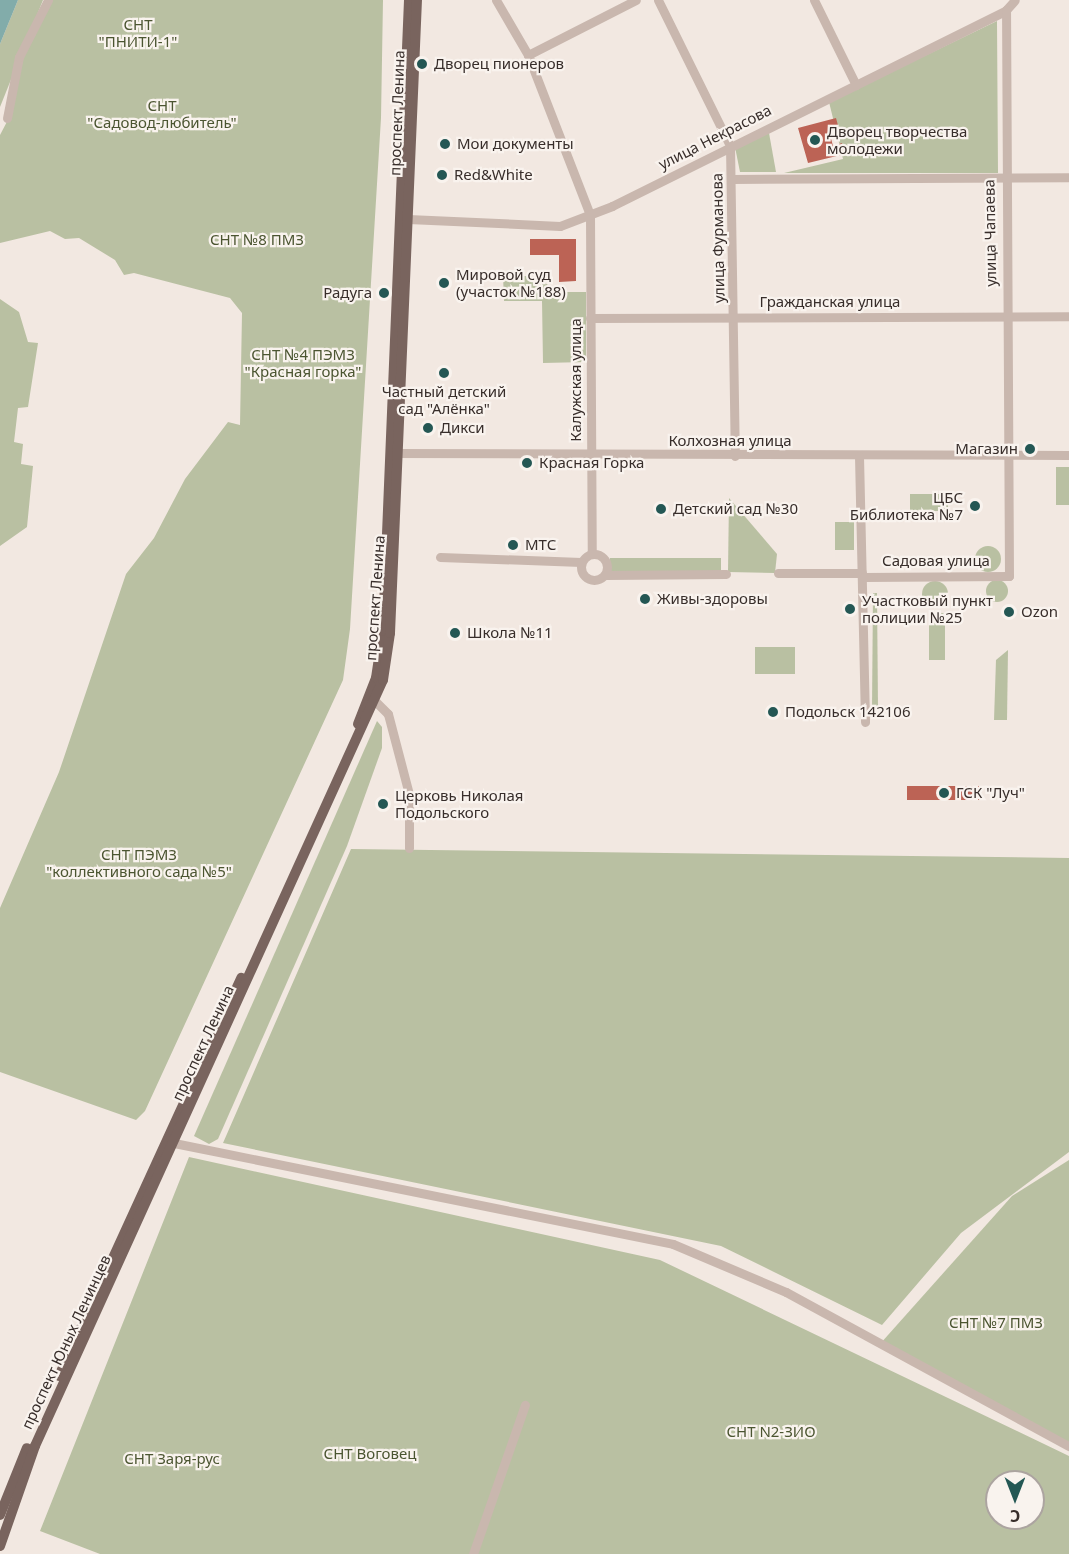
<!DOCTYPE html>
<html>
<head>
<meta charset="utf-8">
<style>
  body { margin:0 }
  #map { position:relative; width:1069px; height:1554px; overflow:hidden; background:#f2e8e1; font-family:"Noto Sans",sans-serif }
  div>[style] { position:absolute }
  .green>* { inset:0; background:#b9c0a2; transform-origin:0 0 }
  .round { border-radius:50% }
  .water>* { inset:0; background:#82acaa }
  .building>* { inset:0; background:#bc6355; transform-origin:0 0 }
  .minor>* { height:9px; margin:-4.5px; padding:0 4.5px; transform-origin:4.5px; border-radius:4.5px; background:#c9b7ae }
  .minor>.ring { margin:-4.5px; padding:0; box-sizing:content-box; background:none; border:9px solid #c9b7ae; border-radius:50% }
  .major>* { height:10px; margin:-5px; padding:0 5px; transform-origin:5px; border-radius:5px; background:#79645e }
  .dots>* { width:16px; height:16px; translate:-50% -50%; box-sizing:border-box; border:3px solid #f9f3ee; border-radius:50% }
  span { translate:-50% -50%; white-space:nowrap; text-align:center; line-height:1.15; -webkit-text-stroke:4.5px #f9f3ee; paint-order:stroke }
  .park-label { font-size:15px; color:#4b5531 }
  .poi-label { font-size:15px; color:#382e2b }
  .left { translate:0 -50%; text-align:left }
  .right { translate:-100% -50%; text-align:right }
  .street-label { font-size:15px; color:#382e2b }
  .north { position:absolute; left:985px; top:1470px; width:60px; height:60px; box-sizing:border-box; background:#f9f3ee; border:2px solid #aca4a0; border-radius:50%; rotate:180deg; font-size:16px; font-weight:700; line-height:24px; text-align:center; color:#382e2b }
  .north::after { content:''; display:block; margin:auto; width:21px; height:27px; background:#245754; clip-path:polygon(50% 0,100% 100%,50% 72%,0 100%) }
</style>
</head>
<body>
<div id="map">
  <div class="green">
    <div style="clip-path:polygon(18px 0,43px 0,0 107px,0 44px)"></div>
    <div style="clip-path:polygon(50px 0,383px 0,381px 118px,350px 629px,343px 680px,145px 1111px,136px 1120px,0 1072px,0 908px,59px 772px,126px 574px,154px 538px,185px 479px,228px 422px,240px 425px,242px 313px,230px 298px,134px 273px,124px 275px,115px 260px,79px 238px,65px 239px,50px 231px,0 243px,0 135px,11px 114px,21px 58px)"></div>
    <div style="clip-path:polygon(997px 21px,998px 173px,784px 173px,843px 159px,829px 102px)"></div>
    <div style="clip-path:polygon(769px 133px,776px 172px,740px 172px,735px 147px)"></div>
    <div style="clip-path:polygon(503px 276px,530px 276px,563px 292px,586px 292px,586px 362px,543px 363px,542px 301px,504px 301px)"></div>
    <div style="clip-path:polygon(0 299px,19px 312px,28px 342px,38px 343px,28px 407px,18px 408px,14px 442px,23px 444px,21px 464px,33px 466px,27px 527px,0 546px)"></div>
    <div style="left:1056px;top:467px;width:13px;height:38px"></div>
    <div style="left:910px;top:494px;width:38px;height:17px"></div>
    <div style="clip-path:polygon(729px 498px,777px 554px,775px 573px,728px 572px)"></div>
    <div style="left:835px;top:522px;width:19px;height:28px"></div>
    <div class="round" style="left:975px;top:546px;width:26px;height:26px"></div>
    <div style="left:721px;top:558px;width:13px;height:111px;rotate:90deg"></div>
    <div class="round" style="left:986px;top:580px;width:22px;height:22px"></div>
    <div class="round" style="left:922px;top:581px;width:26px;height:26px"></div>
    <div style="clip-path:polygon(873px 593px,877px 593px,878px 708px,872px 708px)"></div>
    <div style="left:929px;top:613px;width:16px;height:47px"></div>
    <div style="left:755px;top:647px;width:40px;height:27px"></div>
    <div style="clip-path:polygon(1008px 650px,1007px 720px,994px 720px,996px 660px)"></div>
    <div style="clip-path:polygon(377px 721px,382px 727px,382px 748px,347px 846px,218px 1139px,209px 1144px,194px 1136px)"></div>
    <div style="clip-path:polygon(351px 849px,1069px 858px,1069px 1152px,961px 1233px,882px 1325px,721px 1246px,223px 1143px)"></div>
    <div style="clip-path:polygon(evenodd,189px 1157px,660px 1260px,1069px 1456px,1069px 1554px,100px 1554px,40px 1531px,189px 1157px,997px 1482px,1033px 1482px,1033px 1518px,997px 1518px,997px 1482px)"></div>
    <div style="clip-path:polygon(1069px 1160px,1069px 1446px,880px 1344px,1012px 1196px)"></div>
  </div>
  <div class="water">
    <div style="clip-path:polygon(0 0,18px 0,0 44px)"></div>
  </div>
  <div class="building">
    <div style="clip-path:polygon(836px 118px,839px 129px,829px 131px,833px 146px,842px 143px,845px 154px,808px 163px,798px 128px)"></div>
    <div style="clip-path:polygon(530px 239px,576px 239px,576px 281px,559px 282px,559px 255px,530px 255px)"></div>
    <div style="left:907px;top:786px;width:73px;height:14px"></div>
  </div>
  <div class="minor">
    <div style="left:496px;top:0;width:64px;rotate:59.8deg"></div>
    <div style="left:528px;top:55px;width:172px;rotate:68.8deg"></div>
    <div style="left:590px;top:215px;width:339px;rotate:89.7deg"></div>
    <div style="left:658px;top:0;width:163px;rotate:63.7deg"></div>
    <div style="left:730px;top:146px;width:310px;rotate:89.1deg"></div>
    <div style="left:814px;top:0;width:95px;rotate:63.7deg"></div>
    <div style="left:528px;top:55px;width:121px;rotate:-27deg"></div>
    <div style="left:7px;top:118px;width:62px;rotate:-78.9deg"></div>
    <div style="left:19px;top:57px;width:64px;rotate:-63deg"></div>
    <div style="left:732px;top:179px;width:337px;rotate:-0.3deg"></div>
    <div style="left:408px;top:219px;width:152px;rotate:2.6deg"></div>
    <div style="left:560px;top:226px;width:56px;rotate:-21deg"></div>
    <div style="left:612px;top:206px;width:440px;rotate:-26.4deg"></div>
    <div style="left:1006px;top:10px;width:13px;rotate:-48deg"></div>
    <div style="left:590px;top:318px;width:479px;rotate:-0.2deg"></div>
    <div style="left:391px;top:453px;width:678px;rotate:0.17deg"></div>
    <div style="left:859px;top:456px;width:266px;rotate:88.7deg"></div>
    <div class="ring" style="left:581px;top:554px;width:17px;height:17px"></div>
    <div style="left:440px;top:557px;width:141px;rotate:2deg"></div>
    <div style="left:778px;top:573px;width:84px"></div>
    <div style="left:605px;top:575px;width:121px;rotate:-0.5deg"></div>
    <div style="left:864px;top:577px;width:145px;rotate:-0.4deg"></div>
    <div style="left:1009px;top:576px;width:566px;rotate:-90.3deg"></div>
    <div style="left:376px;top:702px;width:17px;rotate:45deg"></div>
    <div style="left:388px;top:714px;width:83px;rotate:75.3deg"></div>
    <div style="left:409px;top:794px;width:54px;rotate:90deg"></div>
    <div style="left:174px;top:1143px;width:509px;rotate:11.44deg"></div>
    <div style="left:673px;top:1244px;width:123px;rotate:23deg"></div>
    <div style="left:786px;top:1292px;width:322px;rotate:28.6deg"></div>
    <div style="left:473px;top:1554px;width:158px;rotate:-70.8deg"></div>
  </div>
  <div class="major">
    <div style="left:358px;top:724px;width:49px;rotate:-68.6deg"></div>
    <div style="left:376px;top:678px;width:48px;rotate:-81.5deg"></div>
    <div style="left:383px;top:631px;width:632px;rotate:-87.64deg"></div>
    <div style="left:59px;top:1376px;width:438px;rotate:-65.4deg"></div>
    <div style="left:0;top:1515px;width:72px;rotate:-68.1deg"></div>
    <div style="left:0;top:1546px;width:106px;rotate:-70.7deg"></div>
    <div style="left:35px;top:1446px;width:841px;rotate:-65.57deg"></div>
    <div style="left:383px;top:680px;width:48px;rotate:-81.5deg"></div>
    <div style="left:390px;top:633px;width:634px;rotate:-87.56deg"></div>
  </div>
  <div class="dots">
    <div style="left:422px;top:64px;background:#245754"></div>
    <div style="left:815px;top:140px;background:#245754"></div>
    <div style="left:445px;top:144px;background:#245754"></div>
    <div style="left:442px;top:175px;background:#245754"></div>
    <div style="left:444px;top:283px;background:#245754"></div>
    <div style="left:384px;top:293px;background:#245754"></div>
    <div style="left:444px;top:373px;background:#245754"></div>
    <div style="left:428px;top:428px;background:#245754"></div>
    <div style="left:1030px;top:449px;background:#245754"></div>
    <div style="left:527px;top:463px;background:#245754"></div>
    <div style="left:975px;top:506px;background:#245754"></div>
    <div style="left:661px;top:509px;background:#245754"></div>
    <div style="left:513px;top:545px;background:#245754"></div>
    <div style="left:645px;top:599px;background:#245754"></div>
    <div style="left:850px;top:609px;background:#245754"></div>
    <div style="left:1009px;top:612px;background:#245754"></div>
    <div style="left:455px;top:633px;background:#245754"></div>
    <div style="left:773px;top:712px;background:#245754"></div>
    <div style="left:944px;top:793px;background:#245754"></div>
    <div style="left:383px;top:804px;background:#245754"></div>
  </div>
  <div class="park-label">
    <span style="left:138px;top:33px">СНТ<br>"ПНИТИ-1"</span>
    <span style="left:162px;top:114px">СНТ<br>"Садовод-любитель"</span>
    <span style="left:257px;top:240px">СНТ №8 ПМЗ</span>
    <span style="left:303px;top:363px">СНТ №4 ПЭМЗ<br>"Красная горка"</span>
    <span style="left:139px;top:863px">СНТ ПЭМЗ<br>"коллективного сада №5"</span>
    <span style="left:996px;top:1323px">СНТ №7 ПМЗ</span>
    <span style="left:771px;top:1432px">СНТ N2-ЗИО</span>
    <span style="left:370px;top:1454px">СНТ Воговец</span>
    <span style="left:172px;top:1459px">СНТ Заря-рус</span>
  </div>
  <div class="poi-label">
    <span class="left" style="left:434px;top:64px">Дворец пионеров</span>
    <span class="left" style="left:827px;top:140px">Дворец творчества<br>молодежи</span>
    <span class="left" style="left:457px;top:144px">Мои документы</span>
    <span class="left" style="left:454px;top:175px">Red&amp;White</span>
    <span class="left" style="left:456px;top:283px">Мировой суд<br>(участок №188)</span>
    <span class="right" style="left:372px;top:293px">Радуга</span>
    <span style="left:444px;top:400px">Частный детский<br>сад "Алёнка"</span>
    <span class="left" style="left:440px;top:428px">Дикси</span>
    <span class="right" style="left:1018px;top:449px">Магазин</span>
    <span class="left" style="left:539px;top:463px">Красная Горка</span>
    <span class="right" style="left:963px;top:506px">ЦБС<br>Библиотека №7</span>
    <span class="left" style="left:673px;top:509px">Детский сад №30</span>
    <span class="left" style="left:525px;top:545px">МТС</span>
    <span class="left" style="left:657px;top:599px">Живы-здоровы</span>
    <span class="left" style="left:862px;top:609px">Участковый пункт<br>полиции №25</span>
    <span class="left" style="left:1021px;top:612px">Ozon</span>
    <span class="left" style="left:467px;top:633px">Школа №11</span>
    <span class="left" style="left:785px;top:712px">Подольск 142106</span>
    <span class="left" style="left:956px;top:793px">ГСК "Луч"</span>
    <span class="left" style="left:395px;top:804px">Церковь Николая<br>Подольского</span>
  </div>
  <div class="street-label">
    <span style="left:397px;top:113px;rotate:-88deg">проспект Ленина</span>
    <span style="left:715px;top:137px;rotate:-27deg">улица Некрасова</span>
    <span style="left:990px;top:233px;rotate:-91deg">улица Чапаева</span>
    <span style="left:718px;top:238px;rotate:-91deg">улица Фурманова</span>
    <span style="left:830px;top:302px">Гражданская улица</span>
    <span style="left:576px;top:380px;rotate:-90deg">Калужская улица</span>
    <span style="left:730px;top:441px">Колхозная улица</span>
    <span style="left:936px;top:561px">Садовая улица</span>
    <span style="left:375px;top:598px;rotate:-86deg">проспект Ленина</span>
    <span style="left:203px;top:1043px;rotate:-65deg">проспект Ленина</span>
    <span style="left:66px;top:1342px;rotate:-65deg">проспект Юных Ленинцев</span>
  </div>
  <div class="north">С</div>
</div>
</body>
</html>
